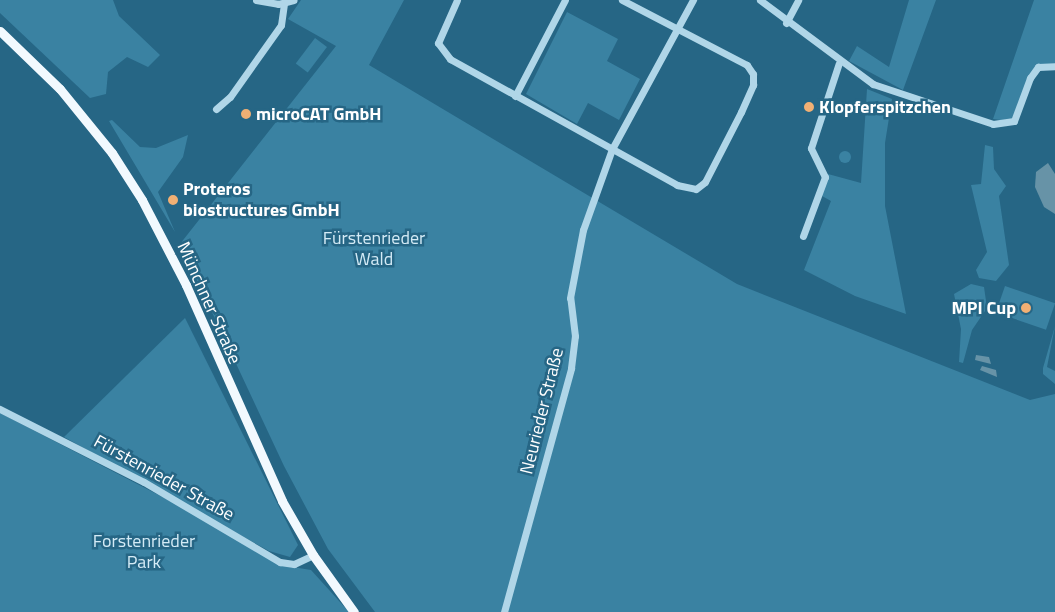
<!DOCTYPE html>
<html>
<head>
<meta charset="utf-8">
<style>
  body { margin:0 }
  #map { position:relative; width:1055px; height:612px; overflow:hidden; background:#266685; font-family:"Titillium Web",sans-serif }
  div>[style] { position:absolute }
  .green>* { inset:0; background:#3a82a2; transform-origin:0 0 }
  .round { border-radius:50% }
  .water>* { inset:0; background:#6793a7 }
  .minor>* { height:7px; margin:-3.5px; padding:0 3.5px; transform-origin:3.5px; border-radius:3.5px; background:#b0d6e8 }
  .major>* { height:9px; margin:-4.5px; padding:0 4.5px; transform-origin:4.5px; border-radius:4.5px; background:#f2f9fe }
  .dots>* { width:14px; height:14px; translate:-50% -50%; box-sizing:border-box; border:2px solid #266685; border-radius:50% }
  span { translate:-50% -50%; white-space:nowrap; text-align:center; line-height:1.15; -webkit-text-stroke:5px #266685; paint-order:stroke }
  .poi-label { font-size:18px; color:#fff; font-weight:700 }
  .left { translate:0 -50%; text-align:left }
  .right { translate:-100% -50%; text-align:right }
  .park-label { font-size:18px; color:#d4ebf6 }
  .street-label { font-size:18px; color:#fff }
</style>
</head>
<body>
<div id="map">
  <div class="green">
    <div style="clip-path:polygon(0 0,113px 0,119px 16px,160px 55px,148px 67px,127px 57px,108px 72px,106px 94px,90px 98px,0 13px)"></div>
    <div style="clip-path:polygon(301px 0,404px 0,369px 65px,737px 284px,1030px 400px,1055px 394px,1055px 612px,375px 612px,328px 549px,284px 466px,180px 244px,336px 46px,288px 19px)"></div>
    <div style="clip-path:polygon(909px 0,936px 0,903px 90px,849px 61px,857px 46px,889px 67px)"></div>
    <div style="clip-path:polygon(1034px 0,1055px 0,1055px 64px,1037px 66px,1017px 115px,1008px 121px,993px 119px)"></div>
    <div style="clip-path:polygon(567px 12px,618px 39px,607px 61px,640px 79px,619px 120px,588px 103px,577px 124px,526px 94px)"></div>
    <div style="left:315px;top:38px;width:15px;height:32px;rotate:37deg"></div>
    <div style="clip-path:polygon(867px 89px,892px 99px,885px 143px,885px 206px,906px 314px,855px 296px,804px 270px,831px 201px,822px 196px,828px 174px,861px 183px)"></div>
    <div style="clip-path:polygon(112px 120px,140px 147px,156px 148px,188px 135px,183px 157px,158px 192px,175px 232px,109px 121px)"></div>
    <div style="clip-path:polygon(985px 145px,993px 147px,994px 169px,1006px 186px,999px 196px,1009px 265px,996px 281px,979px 278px,976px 270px,987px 252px,971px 185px,981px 184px)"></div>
    <div class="round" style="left:839px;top:151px;width:12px;height:12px"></div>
    <div style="clip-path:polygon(971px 284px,984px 287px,987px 308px,972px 330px,963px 363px,959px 362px,961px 329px,954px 294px)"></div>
    <div style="left:1005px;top:286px;width:53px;height:28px;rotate:19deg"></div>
    <div style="clip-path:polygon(185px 318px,298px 545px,290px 557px,269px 551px,64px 437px)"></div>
    <div style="clip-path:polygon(1055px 326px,1047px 367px,1055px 371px,1055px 384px,1043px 374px,1043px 368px)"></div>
    <div style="clip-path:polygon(0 413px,207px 520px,280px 565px,311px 570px,349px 612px,0 612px)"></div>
  </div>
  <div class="water">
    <div style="clip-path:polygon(1048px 163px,1055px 174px,1055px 214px,1044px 207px,1035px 187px,1036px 172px)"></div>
    <div style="clip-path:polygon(976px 355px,989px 357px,991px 364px,975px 360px)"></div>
    <div style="clip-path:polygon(982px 366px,996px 370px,997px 377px,980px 370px)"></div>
  </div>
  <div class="minor">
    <div style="left:256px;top:0;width:22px;rotate:10deg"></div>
    <div style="left:278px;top:4px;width:16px;rotate:-14deg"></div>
    <div style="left:457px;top:0;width:47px;rotate:113.8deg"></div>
    <div style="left:438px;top:43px;width:20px;rotate:53deg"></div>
    <div style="left:450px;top:59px;width:260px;rotate:29deg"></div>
    <div style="left:677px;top:185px;width:19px;rotate:12deg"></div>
    <div style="left:696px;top:189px;width:11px;rotate:-38deg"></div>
    <div style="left:705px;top:182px;width:79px;rotate:-62.8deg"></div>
    <div style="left:741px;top:112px;width:30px;rotate:-66deg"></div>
    <div style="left:753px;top:85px;width:11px;rotate:-90deg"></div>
    <div style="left:753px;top:74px;width:11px;rotate:-124deg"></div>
    <div style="left:747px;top:65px;width:141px;rotate:-152.5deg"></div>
    <div style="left:760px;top:0;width:141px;rotate:36.6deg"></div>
    <div style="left:873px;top:84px;width:126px;rotate:18.4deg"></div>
    <div style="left:993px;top:124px;width:21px;rotate:-8deg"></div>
    <div style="left:1014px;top:121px;width:46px;rotate:-69.6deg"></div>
    <div style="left:1030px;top:78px;width:14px;rotate:-54deg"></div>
    <div style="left:1038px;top:67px;width:17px;rotate:-3deg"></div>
    <div style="left:786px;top:23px;width:26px;rotate:-62deg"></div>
    <div style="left:515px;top:96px;width:108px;rotate:-62.5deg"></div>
    <div style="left:216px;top:109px;width:18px;rotate:-41deg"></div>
    <div style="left:230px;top:97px;width:88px;rotate:-54.7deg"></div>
    <div style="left:281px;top:25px;width:22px;rotate:-82deg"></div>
    <div style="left:803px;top:236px;width:63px;rotate:-69.6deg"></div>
    <div style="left:825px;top:177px;width:32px;rotate:-116deg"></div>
    <div style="left:811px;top:148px;width:89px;rotate:-71.8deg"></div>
    <div style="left:0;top:409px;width:161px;rotate:26.9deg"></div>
    <div style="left:144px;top:482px;width:158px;rotate:30.5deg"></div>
    <div style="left:280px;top:562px;width:14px;rotate:8deg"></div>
    <div style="left:294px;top:564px;width:21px;rotate:-25deg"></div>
    <div style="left:504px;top:612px;width:253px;rotate:-74.6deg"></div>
    <div style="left:571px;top:368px;width:32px;rotate:-83deg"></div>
    <div style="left:575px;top:336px;width:38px;rotate:-97deg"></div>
    <div style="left:570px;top:298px;width:69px;rotate:-79.2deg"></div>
    <div style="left:583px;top:230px;width:86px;rotate:-70.3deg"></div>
    <div style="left:612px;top:149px;width:170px;rotate:-61.5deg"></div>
  </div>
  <div class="major">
    <div style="left:0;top:31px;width:83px;rotate:44deg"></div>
    <div style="left:60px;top:89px;width:82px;rotate:50.9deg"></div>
    <div style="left:112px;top:153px;width:56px;rotate:57.4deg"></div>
    <div style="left:142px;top:200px;width:96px;rotate:62.6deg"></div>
    <div style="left:186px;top:285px;width:236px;rotate:66deg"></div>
    <div style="left:282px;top:501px;width:62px;rotate:60.1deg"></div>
    <div style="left:313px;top:555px;width:70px;rotate:54.3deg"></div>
  </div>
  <div class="dots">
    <div style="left:809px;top:107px;background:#f1b074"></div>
    <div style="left:246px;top:114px;background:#f1b074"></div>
    <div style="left:173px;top:200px;background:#f1b074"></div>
    <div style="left:1026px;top:308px;background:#f1b074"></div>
  </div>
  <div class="poi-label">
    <span class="left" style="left:819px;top:107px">Klopferspitzchen</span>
    <span class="left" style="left:256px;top:114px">microCAT GmbH</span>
    <span class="left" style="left:183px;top:200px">Proteros<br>biostructures GmbH</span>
    <span class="right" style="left:1016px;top:308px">MPI Cup</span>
  </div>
  <div class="park-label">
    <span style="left:374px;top:249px">Fürstenrieder<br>Wald</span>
    <span style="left:144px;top:552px">Forstenrieder<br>Park</span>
  </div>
  <div class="street-label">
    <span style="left:209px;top:303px;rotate:66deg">Münchner Straße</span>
    <span style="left:542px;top:411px;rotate:-76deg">Neurieder Straße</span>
    <span style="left:164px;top:478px;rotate:29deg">Fürstenrieder Straße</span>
  </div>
</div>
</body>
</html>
